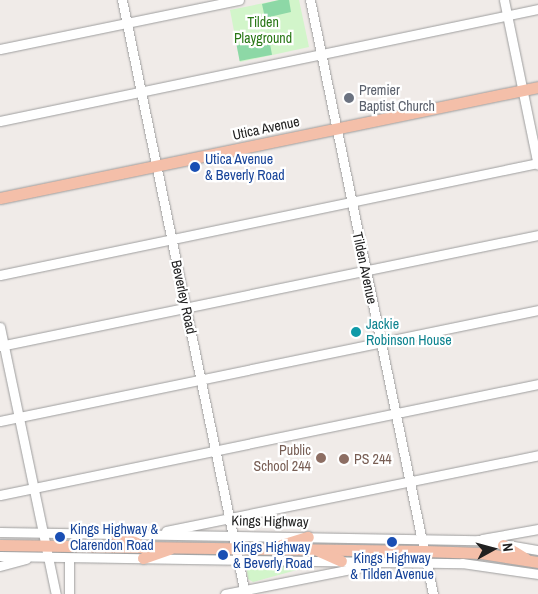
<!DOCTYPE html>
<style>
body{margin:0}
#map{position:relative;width:538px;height:594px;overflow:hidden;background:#f0ebe8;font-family:"Archivo Narrow",sans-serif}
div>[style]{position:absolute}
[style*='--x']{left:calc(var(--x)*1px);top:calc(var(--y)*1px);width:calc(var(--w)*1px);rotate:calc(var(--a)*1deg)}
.park>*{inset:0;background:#d2f5ca}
.pitch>*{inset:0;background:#8dd8a6;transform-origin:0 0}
.roads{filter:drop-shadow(0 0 1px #9e9e9e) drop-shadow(0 0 1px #9e9e9e)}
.minor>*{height:9px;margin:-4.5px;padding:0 4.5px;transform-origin:4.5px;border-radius:4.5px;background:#fff}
.major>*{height:11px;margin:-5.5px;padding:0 5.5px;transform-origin:5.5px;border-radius:5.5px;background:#f4bfa9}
.dots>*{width:14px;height:14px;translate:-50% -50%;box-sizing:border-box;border:2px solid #fff;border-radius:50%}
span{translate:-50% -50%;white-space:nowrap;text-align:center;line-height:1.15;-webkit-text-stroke:4.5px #fff;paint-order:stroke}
.park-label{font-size:14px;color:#297716}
.worship-label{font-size:14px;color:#5b616d}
.left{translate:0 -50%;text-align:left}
.street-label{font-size:14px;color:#212121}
.transit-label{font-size:14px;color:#164399}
.culture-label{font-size:14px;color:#0d838f}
.education-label{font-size:14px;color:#785e54}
.right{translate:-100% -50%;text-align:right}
.north{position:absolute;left:468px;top:524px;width:50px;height:50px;-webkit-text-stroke:4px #fff;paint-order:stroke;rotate:83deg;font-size:14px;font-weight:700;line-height:20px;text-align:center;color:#212121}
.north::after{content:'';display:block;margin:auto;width:18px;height:22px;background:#212121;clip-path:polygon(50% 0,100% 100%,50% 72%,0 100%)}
</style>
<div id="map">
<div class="park">
<i style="clip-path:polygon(279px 0,299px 0,309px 47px,240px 62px,230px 10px)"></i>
<i style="clip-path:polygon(246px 563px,303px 564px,304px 568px,253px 582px,248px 579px)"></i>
</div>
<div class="pitch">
<i style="clip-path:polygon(279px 0,289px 0,291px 12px,265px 18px,262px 4px)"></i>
<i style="left:269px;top:39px;width:16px;height:33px;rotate:79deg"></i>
</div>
<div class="roads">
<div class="minor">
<i style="--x:122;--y:0;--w:607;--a:78.3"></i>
<i style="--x:310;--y:0;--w:607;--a:78.3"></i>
<i style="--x:504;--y:0;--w:168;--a:78.4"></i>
<i style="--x:0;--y:49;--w:244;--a:-11.6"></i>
<i style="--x:0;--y:121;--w:550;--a:-11.76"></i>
<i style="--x:0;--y:275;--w:550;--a:-11.76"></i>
<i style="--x:0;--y:327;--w:273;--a:78.2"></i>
<i style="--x:0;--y:346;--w:549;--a:-11.66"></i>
<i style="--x:0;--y:421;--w:549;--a:-11.66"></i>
<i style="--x:0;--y:495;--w:549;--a:-11.66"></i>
<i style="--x:166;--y:531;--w:380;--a:-11.5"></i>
<i style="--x:0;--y:532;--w:478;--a:1"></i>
<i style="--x:478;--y:540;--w:61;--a:9.5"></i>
<i style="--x:482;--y:539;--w:57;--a:-10.1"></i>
<i style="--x:0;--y:556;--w:462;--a:0.9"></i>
<i style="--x:462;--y:563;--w:77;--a:8.2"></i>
<i style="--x:69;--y:558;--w:36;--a:90"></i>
<i style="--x:0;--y:566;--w:27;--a:-15"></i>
<i style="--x:225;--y:594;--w:150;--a:-11.2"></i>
</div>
<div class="major">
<i style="--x:0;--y:198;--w:549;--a:-11.66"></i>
<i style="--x:116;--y:535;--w:22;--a:21"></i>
<i style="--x:0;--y:545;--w:424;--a:0.8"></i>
<i style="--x:424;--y:551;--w:57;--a:2"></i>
<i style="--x:481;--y:553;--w:58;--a:9"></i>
<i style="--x:281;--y:545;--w:28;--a:-17"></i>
<i style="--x:503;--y:545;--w:26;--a:31"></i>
<i style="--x:319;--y:551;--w:24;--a:24"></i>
<i style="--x:143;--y:558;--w:28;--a:-19"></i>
</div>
</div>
<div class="dots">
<i style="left:349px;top:98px;background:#6b7280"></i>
<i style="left:195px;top:167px;background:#1a4fb4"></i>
<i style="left:356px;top:332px;background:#0f9aa8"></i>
<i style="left:321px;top:458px;background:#8d6e63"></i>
<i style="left:344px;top:459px;background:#8d6e63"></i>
<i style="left:60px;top:537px;background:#1a4fb4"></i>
<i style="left:392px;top:542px;background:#1a4fb4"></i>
<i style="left:223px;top:555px;background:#1a4fb4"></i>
</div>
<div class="park-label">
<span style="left:263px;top:30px">Tilden<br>Playground</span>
</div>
<div class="worship-label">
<span class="left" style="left:359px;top:98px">Premier<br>Baptist Church</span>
</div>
<div class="street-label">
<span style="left:266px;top:128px;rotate:-12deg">Utica Avenue</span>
<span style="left:365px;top:268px;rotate:78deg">Tilden Avenue</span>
<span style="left:184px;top:297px;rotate:78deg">Beverley Road</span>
<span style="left:270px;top:521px;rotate:1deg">Kings Highway</span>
</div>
<div class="transit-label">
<span class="left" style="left:205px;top:167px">Utica Avenue<br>&amp; Beverly Road</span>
<span class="left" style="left:70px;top:537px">Kings Highway &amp;<br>Clarendon Road</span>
<span class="left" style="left:233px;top:555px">Kings Highway<br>&amp; Beverly Road</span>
<span style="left:392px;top:566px">Kings Highway<br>&amp; Tilden Avenue</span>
</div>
<div class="culture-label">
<span class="left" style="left:366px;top:332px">Jackie<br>Robinson House</span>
</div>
<div class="education-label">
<span class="right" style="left:311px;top:458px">Public<br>School 244</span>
<span class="left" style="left:354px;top:459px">PS 244</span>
</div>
<div class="north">N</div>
</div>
